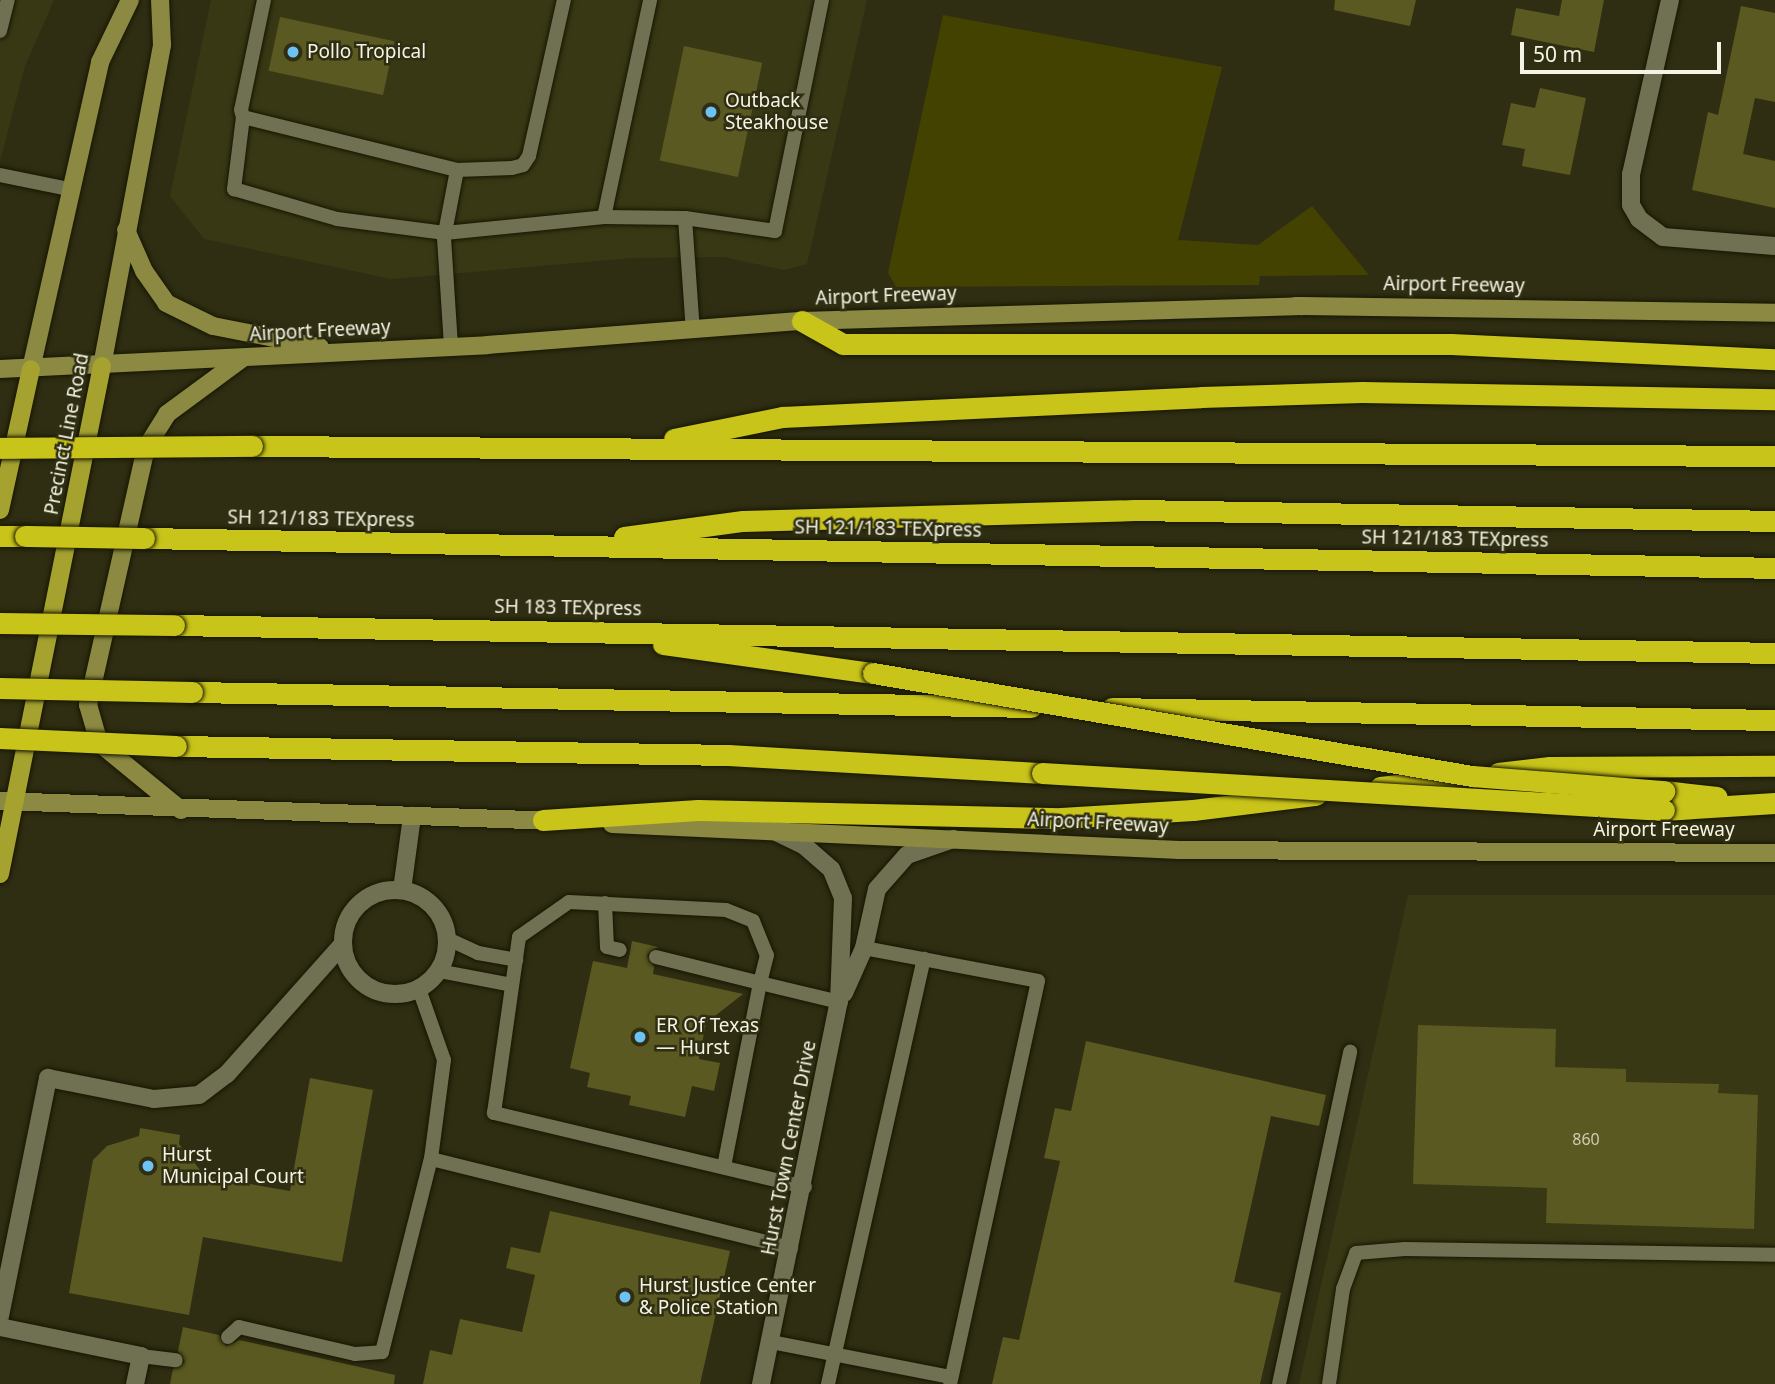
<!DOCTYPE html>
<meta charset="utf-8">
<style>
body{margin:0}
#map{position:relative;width:1775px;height:1384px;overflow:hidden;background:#2f2e13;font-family:"Noto Sans",sans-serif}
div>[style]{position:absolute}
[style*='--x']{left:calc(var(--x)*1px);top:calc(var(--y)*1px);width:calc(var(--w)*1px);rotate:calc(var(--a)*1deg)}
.built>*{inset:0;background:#393815}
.green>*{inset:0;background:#444200}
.building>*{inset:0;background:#5a5921;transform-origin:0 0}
.roads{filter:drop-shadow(0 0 2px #171600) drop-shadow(0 0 2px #171600)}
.lane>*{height:14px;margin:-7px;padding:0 7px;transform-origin:7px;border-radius:7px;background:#707053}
.street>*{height:18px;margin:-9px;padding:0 9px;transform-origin:9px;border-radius:9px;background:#707053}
.street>.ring{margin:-9px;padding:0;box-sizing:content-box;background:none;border:18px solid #707053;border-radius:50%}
.secondary>*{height:18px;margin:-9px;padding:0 9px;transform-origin:9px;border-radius:9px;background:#8b8942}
.primary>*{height:18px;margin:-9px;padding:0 9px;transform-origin:9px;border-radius:9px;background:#a5a230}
.highway>*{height:21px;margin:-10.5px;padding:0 10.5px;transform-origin:10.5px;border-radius:10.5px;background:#c9c419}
.bridges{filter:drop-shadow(0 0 2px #171600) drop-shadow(0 0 2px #171600)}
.highway-bridge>*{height:21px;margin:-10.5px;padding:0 10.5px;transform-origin:10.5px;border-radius:10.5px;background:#c9c419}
.dots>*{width:19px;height:19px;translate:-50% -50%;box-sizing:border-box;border:4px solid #2f2e13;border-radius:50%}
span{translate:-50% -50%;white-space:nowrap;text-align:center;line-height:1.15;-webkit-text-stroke:5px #2f2e13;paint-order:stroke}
.number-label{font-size:16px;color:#cdcdb2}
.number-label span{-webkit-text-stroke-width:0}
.poi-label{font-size:19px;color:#f3f4e3}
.left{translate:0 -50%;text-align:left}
.street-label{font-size:19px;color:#f3f4e3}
.scale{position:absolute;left:1520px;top:42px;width:201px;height:32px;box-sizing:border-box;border:4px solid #f3f4e3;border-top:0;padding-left:9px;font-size:21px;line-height:24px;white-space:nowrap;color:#f3f4e3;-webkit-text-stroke:5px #2f2e13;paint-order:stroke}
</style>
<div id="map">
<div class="built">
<i style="clip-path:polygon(0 0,54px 0,25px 66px,0 161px)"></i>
<i style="clip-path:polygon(211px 0,867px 0,807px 264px,784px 270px,724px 257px,632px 258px,391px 279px,204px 239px,170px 196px)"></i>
<i style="clip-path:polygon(1408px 895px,1775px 895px,1775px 1384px,1299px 1384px)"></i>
</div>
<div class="green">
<i style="clip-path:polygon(943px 15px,1222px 67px,1178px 240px,1258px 245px,1312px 206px,1369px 275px,1260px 276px,1259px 285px,896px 287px,888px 273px)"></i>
</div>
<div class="building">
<i style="clip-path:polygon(1335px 0,1416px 0,1410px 26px,1334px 10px)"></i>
<i style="clip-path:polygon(1562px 0,1604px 0,1594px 52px,1511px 35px,1516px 8px,1559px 16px)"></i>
<i style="clip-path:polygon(1741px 6px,1775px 13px,1775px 102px,1755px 98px,1743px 154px,1775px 161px,1775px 208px,1692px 190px,1708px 112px,1718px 115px)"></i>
<i style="left:280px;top:17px;width:117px;height:55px;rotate:12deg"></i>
<i style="left:684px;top:46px;width:80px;height:117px;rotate:12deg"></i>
<i style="clip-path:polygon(1540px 88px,1586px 98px,1570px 175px,1522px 166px,1525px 149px,1502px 145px,1511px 103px,1535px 108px)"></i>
<i style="clip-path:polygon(632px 941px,658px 947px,647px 955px,654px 967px,653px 974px,743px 994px,706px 1023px,699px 1059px,720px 1063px,714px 1091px,692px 1086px,685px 1117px,629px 1105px,631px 1096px,587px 1087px,590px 1073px,570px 1068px,593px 961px,627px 968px)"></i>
<i style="clip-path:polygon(1418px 1025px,1556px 1029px,1555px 1067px,1626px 1069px,1626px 1082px,1719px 1084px,1718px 1093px,1758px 1095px,1754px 1229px,1546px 1223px,1547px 1188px,1413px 1184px)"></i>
<i style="clip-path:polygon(1086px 1041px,1326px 1095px,1319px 1126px,1271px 1116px,1234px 1282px,1281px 1293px,1260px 1384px,992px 1384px,1003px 1337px,1019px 1340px,1060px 1161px,1044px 1158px,1055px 1108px,1071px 1111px)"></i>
<i style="clip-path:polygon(310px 1078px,373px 1090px,342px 1262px,203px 1237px,189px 1315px,69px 1293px,93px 1160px,107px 1146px,139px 1136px,140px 1128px,180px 1135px,179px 1144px,205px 1176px,290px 1191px)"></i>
<i style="clip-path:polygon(550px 1211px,730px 1251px,700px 1384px,423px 1384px,430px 1350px,452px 1355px,460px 1319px,522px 1332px,535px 1275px,506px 1268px,511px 1247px,540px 1253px)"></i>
<i style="clip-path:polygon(183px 1327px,219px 1335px,226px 1346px,239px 1340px,395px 1375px,394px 1384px,170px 1384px,173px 1369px,185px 1362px,178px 1351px)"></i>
</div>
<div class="roads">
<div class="lane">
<i style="--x:264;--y:0;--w:112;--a:101.8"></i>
<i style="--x:241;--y:110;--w:7;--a:74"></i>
<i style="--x:243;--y:117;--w:220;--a:13.9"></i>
<i style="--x:457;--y:170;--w:69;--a:100.8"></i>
<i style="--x:444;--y:238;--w:109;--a:86.3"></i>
<i style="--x:0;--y:31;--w:32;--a:-76"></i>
<i style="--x:243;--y:117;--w:73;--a:97.1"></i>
<i style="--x:234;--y:189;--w:107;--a:16.2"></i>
<i style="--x:337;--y:219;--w:109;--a:7.4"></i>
<i style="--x:445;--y:233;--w:160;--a:-5.7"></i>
<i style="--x:604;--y:217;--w:81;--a:0.7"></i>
<i style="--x:685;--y:218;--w:113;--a:86"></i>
<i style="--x:457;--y:170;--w:55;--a:-2.1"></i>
<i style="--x:512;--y:168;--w:11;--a:-15"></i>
<i style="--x:523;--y:165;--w:11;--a:-56"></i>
<i style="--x:529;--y:156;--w:160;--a:-77.4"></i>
<i style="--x:0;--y:175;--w:70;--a:11.5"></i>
<i style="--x:604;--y:217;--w:222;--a:-78"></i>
<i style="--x:685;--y:218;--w:91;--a:8.2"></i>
<i style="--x:775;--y:231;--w:236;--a:-78.5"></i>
<i style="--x:605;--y:903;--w:44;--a:87.4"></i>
<i style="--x:607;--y:947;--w:13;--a:13"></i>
<i style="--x:448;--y:939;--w:33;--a:25"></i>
<i style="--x:478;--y:953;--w:39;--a:10"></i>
<i style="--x:864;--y:948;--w:177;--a:10.7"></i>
<i style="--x:1038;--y:981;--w:412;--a:102.3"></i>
<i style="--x:656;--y:957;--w:107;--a:14"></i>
<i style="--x:760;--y:983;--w:187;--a:101.1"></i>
<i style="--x:439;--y:971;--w:74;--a:10.9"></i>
<i style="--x:419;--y:989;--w:75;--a:70.6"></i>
<i style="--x:444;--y:1060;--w:100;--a:97.5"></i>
<i style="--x:805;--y:1187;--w:320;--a:-166.6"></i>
<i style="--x:494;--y:1113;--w:178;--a:-81.9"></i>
<i style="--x:519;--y:937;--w:61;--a:-35"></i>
<i style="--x:569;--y:902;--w:157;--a:2.9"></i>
<i style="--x:726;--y:910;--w:29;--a:22"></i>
<i style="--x:753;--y:921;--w:37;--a:68"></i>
<i style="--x:767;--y:955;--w:29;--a:104"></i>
<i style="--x:760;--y:983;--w:81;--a:13.5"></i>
<i style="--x:228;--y:1337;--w:15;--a:-42"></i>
<i style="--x:239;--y:1327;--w:119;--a:13.1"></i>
<i style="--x:355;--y:1354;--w:27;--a:-4"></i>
<i style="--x:382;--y:1352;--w:199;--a:-75.8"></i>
<i style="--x:431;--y:1159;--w:371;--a:13.9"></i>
<i style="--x:771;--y:1342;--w:183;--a:11"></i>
<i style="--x:141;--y:1356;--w:35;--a:7"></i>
<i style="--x:828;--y:1384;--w:436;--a:-77.3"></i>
<i style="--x:1279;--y:1384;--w:340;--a:-77.9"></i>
<i style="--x:1329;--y:1384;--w:96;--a:-81.6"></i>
<i style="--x:1343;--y:1289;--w:38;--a:-70"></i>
<i style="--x:1356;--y:1253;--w:49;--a:-4.7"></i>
<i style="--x:1405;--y:1249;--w:370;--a:0.9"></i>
</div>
<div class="street">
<i style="--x:1670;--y:0;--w:178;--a:102.6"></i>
<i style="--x:1631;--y:174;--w:31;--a:90"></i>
<i style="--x:1631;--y:205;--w:16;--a:60"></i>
<i style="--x:1639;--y:219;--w:30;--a:37"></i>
<i style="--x:1663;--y:237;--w:112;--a:4.6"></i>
<i class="ring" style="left:343px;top:890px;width:86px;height:86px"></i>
<i style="--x:402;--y:890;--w:75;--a:-82.3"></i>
<i style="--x:844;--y:993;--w:49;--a:-66"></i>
<i style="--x:864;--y:948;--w:60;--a:-77.6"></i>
<i style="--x:877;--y:889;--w:45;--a:-48.6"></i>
<i style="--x:907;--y:855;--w:49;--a:-19.2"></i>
<i style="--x:0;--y:1316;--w:243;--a:-78.6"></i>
<i style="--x:48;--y:1078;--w:108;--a:11.2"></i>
<i style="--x:154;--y:1099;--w:45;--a:-5.1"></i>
<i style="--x:199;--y:1095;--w:35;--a:-37"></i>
<i style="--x:227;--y:1074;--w:174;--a:-48.3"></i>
<i style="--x:0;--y:1327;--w:144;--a:11.6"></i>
<i style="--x:141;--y:1356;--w:29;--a:102"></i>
<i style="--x:761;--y:1384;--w:390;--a:-78.5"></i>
<i style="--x:839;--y:1002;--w:104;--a:-87.8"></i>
<i style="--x:843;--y:898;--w:31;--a:-112"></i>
<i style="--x:831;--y:869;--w:35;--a:-139"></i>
<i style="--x:805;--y:846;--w:34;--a:-154"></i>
</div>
<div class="secondary">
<i style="--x:126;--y:230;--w:45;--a:66.3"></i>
<i style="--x:144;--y:271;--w:39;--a:55"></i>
<i style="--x:166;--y:303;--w:52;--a:26.1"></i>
<i style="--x:213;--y:326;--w:109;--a:11.1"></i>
<i style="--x:102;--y:366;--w:327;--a:-79.4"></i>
<i style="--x:162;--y:45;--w:45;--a:-92.5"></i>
<i style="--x:0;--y:369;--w:488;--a:-2.8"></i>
<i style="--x:487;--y:345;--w:316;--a:-4.4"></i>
<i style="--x:802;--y:321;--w:493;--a:-1.7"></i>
<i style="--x:1295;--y:306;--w:480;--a:0.8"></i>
<i style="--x:31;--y:369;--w:315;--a:-77.3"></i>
<i style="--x:100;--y:62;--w:69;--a:-64.2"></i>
<i style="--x:0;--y:801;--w:556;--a:2.06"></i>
<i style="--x:181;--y:810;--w:106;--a:-140.7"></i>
<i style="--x:99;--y:743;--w:40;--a:-106"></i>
<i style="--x:88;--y:705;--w:263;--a:-77.3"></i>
<i style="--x:146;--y:448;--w:40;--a:-58"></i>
<i style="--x:167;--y:414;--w:94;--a:-36.4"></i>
<i style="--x:612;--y:824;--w:568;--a:2.63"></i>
<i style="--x:1179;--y:850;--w:596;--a:0.29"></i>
</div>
<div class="primary">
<i style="--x:0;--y:510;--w:144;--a:-77.6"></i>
<i style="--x:0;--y:874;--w:518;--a:-78.65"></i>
</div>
<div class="highway">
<i style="--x:802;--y:321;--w:47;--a:29.3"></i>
<i style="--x:843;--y:344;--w:608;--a:0"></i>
<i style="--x:1451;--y:344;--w:324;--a:2.7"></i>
<i style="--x:674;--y:439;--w:110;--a:-11.5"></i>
<i style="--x:782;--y:417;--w:419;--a:-2.7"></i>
<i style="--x:1201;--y:397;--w:161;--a:-1.8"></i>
<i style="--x:1362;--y:392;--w:413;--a:1"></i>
<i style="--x:252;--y:446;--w:1523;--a:0.38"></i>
<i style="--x:0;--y:536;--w:25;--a:0"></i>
<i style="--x:624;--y:537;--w:120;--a:-7.7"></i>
<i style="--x:743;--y:521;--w:392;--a:-1.6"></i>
<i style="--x:1135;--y:510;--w:640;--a:0.98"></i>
<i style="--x:144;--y:538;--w:1631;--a:1.05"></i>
<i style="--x:174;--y:625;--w:1601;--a:1"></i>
<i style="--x:663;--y:644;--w:212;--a:7.9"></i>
<i style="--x:192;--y:692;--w:839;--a:1.02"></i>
<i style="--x:1112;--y:708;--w:663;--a:1.04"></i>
<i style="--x:176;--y:746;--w:552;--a:0.93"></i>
<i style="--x:728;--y:755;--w:315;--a:3.3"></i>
<i style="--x:1498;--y:773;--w:52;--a:-6.6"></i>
<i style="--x:1550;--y:767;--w:225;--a:-0.3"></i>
<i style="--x:1380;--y:787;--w:87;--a:-6.6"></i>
<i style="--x:1664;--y:791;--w:53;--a:6.5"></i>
<i style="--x:1664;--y:810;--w:111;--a:-3.6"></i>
<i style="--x:543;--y:820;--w:155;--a:-3.7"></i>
<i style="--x:698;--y:810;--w:363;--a:1.3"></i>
<i style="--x:1061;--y:818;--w:132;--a:-3.5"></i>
<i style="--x:1193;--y:810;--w:124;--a:-7"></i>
</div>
</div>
<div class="bridges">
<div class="highway-bridge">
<i style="--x:0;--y:448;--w:252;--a:-0.5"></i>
<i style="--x:25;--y:536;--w:119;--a:1"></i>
<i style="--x:0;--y:623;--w:174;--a:0.7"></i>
<i style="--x:873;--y:673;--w:608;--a:9.76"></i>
<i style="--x:1472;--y:776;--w:193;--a:4.5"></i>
<i style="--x:0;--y:688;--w:192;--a:1.2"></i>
<i style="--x:0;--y:738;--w:176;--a:2.6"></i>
<i style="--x:1042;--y:773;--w:623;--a:3.4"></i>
</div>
</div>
<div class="dots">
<i style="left:293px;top:52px;background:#6dc2f3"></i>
<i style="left:711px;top:112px;background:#6dc2f3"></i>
<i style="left:640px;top:1037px;background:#6dc2f3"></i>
<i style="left:148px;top:1166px;background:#6dc2f3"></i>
<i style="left:625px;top:1297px;background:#6dc2f3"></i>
</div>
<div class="number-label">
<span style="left:1586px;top:1139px">860</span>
</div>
<div class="poi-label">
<span class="left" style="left:307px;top:52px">Pollo Tropical</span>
<span class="left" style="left:725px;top:112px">Outback<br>Steakhouse</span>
<span class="left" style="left:656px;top:1037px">ER Of Texas<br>— Hurst</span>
<span class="left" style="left:162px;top:1166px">Hurst<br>Municipal Court</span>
<span class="left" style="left:639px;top:1297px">Hurst Justice Center<br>&amp; Police Station</span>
</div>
<div class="street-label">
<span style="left:1454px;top:285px;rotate:1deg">Airport Freeway</span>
<span style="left:886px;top:296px;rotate:-2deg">Airport Freeway</span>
<span style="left:320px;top:331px;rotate:-3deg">Airport Freeway</span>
<span style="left:67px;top:434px;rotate:-79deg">Precinct Line Road</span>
<span style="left:321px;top:519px;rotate:1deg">SH 121/183 TEXpress</span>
<span style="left:888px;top:529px;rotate:1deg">SH 121/183 TEXpress</span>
<span style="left:1455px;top:539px;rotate:1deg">SH 121/183 TEXpress</span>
<span style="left:568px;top:608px;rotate:1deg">SH 183 TEXpress</span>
<span style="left:1098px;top:823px;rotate:3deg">Airport Freeway</span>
<span style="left:1664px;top:830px">Airport Freeway</span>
<span style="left:789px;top:1148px;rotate:-79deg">Hurst Town Center Drive</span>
</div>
<div class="scale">50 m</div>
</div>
